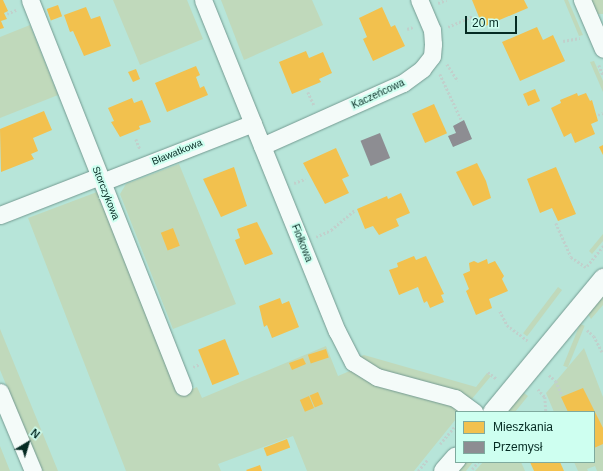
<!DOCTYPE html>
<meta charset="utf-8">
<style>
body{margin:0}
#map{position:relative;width:603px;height:471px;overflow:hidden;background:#b7e5d9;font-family:Helvetica,sans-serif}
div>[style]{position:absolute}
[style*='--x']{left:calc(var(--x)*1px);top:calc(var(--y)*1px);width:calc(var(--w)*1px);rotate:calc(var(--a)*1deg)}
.green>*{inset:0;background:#c0d9bb;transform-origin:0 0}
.homes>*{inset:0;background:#f2c14e;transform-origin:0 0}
.industry>*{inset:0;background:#8d8d92;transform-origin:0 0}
.path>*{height:2.5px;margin-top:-1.25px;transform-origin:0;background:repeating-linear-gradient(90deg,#c1d0cc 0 2px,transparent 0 4px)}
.roads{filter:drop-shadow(0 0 1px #739a91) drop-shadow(0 0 1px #739a91)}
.minor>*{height:17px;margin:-8.5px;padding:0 8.5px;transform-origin:8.5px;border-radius:8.5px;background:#f4fbf9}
.tertiary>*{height:21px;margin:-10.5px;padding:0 10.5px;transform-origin:10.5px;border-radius:10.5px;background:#f4fbf9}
span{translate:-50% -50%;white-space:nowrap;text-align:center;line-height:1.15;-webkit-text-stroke:4px #cefff0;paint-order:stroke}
.street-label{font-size:10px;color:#052b23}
.legend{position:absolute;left:455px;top:411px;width:140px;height:52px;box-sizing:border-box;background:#cefff0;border:1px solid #7eaa9e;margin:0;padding:5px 7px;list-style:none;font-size:12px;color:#052b23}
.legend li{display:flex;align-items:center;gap:8px;height:20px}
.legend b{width:20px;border:1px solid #7eaa9e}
.north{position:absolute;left:8px;top:423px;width:40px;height:40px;-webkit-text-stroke:3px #cefff0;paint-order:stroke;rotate:38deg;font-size:11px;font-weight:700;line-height:16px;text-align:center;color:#052b23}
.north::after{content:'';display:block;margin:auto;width:14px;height:18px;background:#052b23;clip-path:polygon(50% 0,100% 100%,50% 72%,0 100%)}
.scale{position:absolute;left:465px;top:16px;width:52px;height:18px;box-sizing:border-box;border:2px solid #052b23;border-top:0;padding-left:5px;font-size:12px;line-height:14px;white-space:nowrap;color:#052b23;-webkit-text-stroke:3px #cefff0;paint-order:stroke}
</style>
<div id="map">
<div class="green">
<i style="clip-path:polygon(113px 0,187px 0,203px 39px,140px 65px)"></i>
<i style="clip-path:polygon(221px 0,312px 0,323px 25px,244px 60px)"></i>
<i style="clip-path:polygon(564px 0,568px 0,583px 35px,579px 36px)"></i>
<i style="clip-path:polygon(591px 0,603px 0,603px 14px,597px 14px)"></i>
<i style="clip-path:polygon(30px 25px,58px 95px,0 118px,0 37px)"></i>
<i style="clip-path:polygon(594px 61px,603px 81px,603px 92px,590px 62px)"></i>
<i style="clip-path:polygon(179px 164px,236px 304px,173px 329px,120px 194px,126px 184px)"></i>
<i style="clip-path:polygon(97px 192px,178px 395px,197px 387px,202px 398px,326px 346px,338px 376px,352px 370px,364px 379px,452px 404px,462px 412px,456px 412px,456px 419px,414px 471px,307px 471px,293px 436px,218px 464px,221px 471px,126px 471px,28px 218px)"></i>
<i style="clip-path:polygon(603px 234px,603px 241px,592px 254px,589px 251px)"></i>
<i style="left:558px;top:287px;width:5px;height:58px;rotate:37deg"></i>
<i style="clip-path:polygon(603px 296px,603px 305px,591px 319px,588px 314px)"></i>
<i style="left:580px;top:324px;width:5px;height:45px;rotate:22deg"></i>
<i style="clip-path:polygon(0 329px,58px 471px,42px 471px,0 370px)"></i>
<i style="clip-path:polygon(584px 348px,603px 397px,603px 471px,597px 471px,595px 466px,587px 469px,588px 471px,578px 471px,574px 462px,594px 462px,594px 412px,554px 412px,546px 393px)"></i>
<i style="clip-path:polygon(364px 355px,476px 387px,487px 373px,491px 376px,471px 400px,384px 372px,357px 358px)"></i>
<i style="clip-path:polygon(524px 393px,528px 396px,515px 412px,506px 412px)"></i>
<i style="clip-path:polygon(0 446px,10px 471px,0 471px)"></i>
<i style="clip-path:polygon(465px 462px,473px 462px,466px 471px,458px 471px)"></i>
<i style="clip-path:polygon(483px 462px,521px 462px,525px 471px,475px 471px)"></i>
</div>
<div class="homes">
<i style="clip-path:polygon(0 0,3px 0,8px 11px,4px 13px,7px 19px,1px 21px,4px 28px,0 29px)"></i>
<i style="clip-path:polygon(472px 0,524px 0,528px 8px,483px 27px)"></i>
<i style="left:58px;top:5px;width:12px;height:12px;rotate:70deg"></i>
<i style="clip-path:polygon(86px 7px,91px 19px,100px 16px,111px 46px,84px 56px,73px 31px,70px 32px,64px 15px)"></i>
<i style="clip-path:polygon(382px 7px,391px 27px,395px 25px,405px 46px,373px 61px,363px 39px,367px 37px,359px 18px)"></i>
<i style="clip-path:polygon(537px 27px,543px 40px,553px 35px,565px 61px,520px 81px,502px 42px)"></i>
<i style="clip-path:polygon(306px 51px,309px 58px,323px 52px,332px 73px,319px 79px,321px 82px,292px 94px,279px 62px)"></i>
<i style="clip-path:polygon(196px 66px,200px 75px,196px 77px,200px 88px,204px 86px,208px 95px,167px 112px,155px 83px)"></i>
<i style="clip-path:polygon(136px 69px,140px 79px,133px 82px,128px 72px)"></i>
<i style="left:535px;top:89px;width:13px;height:13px;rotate:67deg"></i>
<i style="clip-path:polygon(577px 93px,578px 96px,586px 93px,590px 101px,592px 100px,598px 121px,591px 124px,595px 134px,575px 143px,571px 133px,564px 137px,551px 108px,561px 103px,560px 100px)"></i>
<i style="clip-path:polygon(132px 98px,134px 103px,142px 100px,151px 122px,139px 126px,140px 129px,120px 137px,111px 122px,114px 121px,108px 108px)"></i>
<i style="left:434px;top:104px;width:32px;height:24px;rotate:66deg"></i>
<i style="clip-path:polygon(44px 111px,52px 130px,33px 138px,38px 151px,31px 154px,34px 159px,1px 172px,0 129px)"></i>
<i style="clip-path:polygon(603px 145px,603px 155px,599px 147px)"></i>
<i style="clip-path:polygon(336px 148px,349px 176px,342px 179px,349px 193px,325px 204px,303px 163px)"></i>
<i style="clip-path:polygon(477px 163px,486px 181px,491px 198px,473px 206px,456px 172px)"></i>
<i style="clip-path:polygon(234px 167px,247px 206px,221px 217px,203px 179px)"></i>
<i style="clip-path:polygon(556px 167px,576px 214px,558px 221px,552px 208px,540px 213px,527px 179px)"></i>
<i style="clip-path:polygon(401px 193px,410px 213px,396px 219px,399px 226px,379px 235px,373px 226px,365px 229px,357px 209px,387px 196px,388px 199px)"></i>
<i style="clip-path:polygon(257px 222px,273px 254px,245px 265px,235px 240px,240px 238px,237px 229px)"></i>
<i style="left:173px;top:228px;width:19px;height:13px;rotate:69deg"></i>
<i style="clip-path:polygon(414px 256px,416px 260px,426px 256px,444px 294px,441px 295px,444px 302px,430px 308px,427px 301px,424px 303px,418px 287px,399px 295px,389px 270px,398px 267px,397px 263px)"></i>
<i style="clip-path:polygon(487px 259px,488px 264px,495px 261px,504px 276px,502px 279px,508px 291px,489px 299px,492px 308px,476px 315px,466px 291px,469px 289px,463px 274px,470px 271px,469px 263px,474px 261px,478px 263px)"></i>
<i style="clip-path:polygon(280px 298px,282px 304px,289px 301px,299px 327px,272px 338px,267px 325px,264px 327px,259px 306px)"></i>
<i style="left:225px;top:339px;width:38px;height:29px;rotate:68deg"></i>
<i style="left:326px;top:349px;width:9px;height:19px;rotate:72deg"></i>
<i style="clip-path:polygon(303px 358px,306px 364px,292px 370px,289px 363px)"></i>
<i style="clip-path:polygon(583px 388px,603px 428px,603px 444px,594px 448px,594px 412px,568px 412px,561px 397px)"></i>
<i style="left:318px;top:392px;width:13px;height:9px;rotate:67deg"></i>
<i style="left:309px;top:396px;width:13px;height:10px;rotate:67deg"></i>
<i style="left:287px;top:439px;width:9px;height:25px;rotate:69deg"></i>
<i style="clip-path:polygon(530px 462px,560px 462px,564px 471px,534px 471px)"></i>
<i style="clip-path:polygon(260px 465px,262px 471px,247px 471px,246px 470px)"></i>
</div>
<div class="industry">
<i style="clip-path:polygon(464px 120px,472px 139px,453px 147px,448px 136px,456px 133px,453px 126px)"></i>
<i style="left:380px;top:133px;width:27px;height:21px;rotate:68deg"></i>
</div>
<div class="path">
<i style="--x:438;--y:3;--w:9;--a:-21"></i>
<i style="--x:7;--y:14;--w:10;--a:-24"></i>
<i style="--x:448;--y:27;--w:27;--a:-24"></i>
<i style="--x:407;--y:29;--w:6;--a:-18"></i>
<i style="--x:563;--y:41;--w:17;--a:-10"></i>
<i style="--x:447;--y:64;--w:20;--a:57"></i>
<i style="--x:599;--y:65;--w:11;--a:68"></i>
<i style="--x:440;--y:74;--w:50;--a:65"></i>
<i style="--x:308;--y:92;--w:14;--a:65"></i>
<i style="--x:598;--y:115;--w:5;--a:-22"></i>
<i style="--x:136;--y:139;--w:11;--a:68"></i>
<i style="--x:294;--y:183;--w:12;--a:-20"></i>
<i style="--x:556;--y:223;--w:37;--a:66"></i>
<i style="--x:571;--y:257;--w:18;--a:34"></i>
<i style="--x:316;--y:237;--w:17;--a:-25"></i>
<i style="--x:331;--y:230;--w:31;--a:-40"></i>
<i style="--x:587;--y:266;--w:26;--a:-51"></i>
<i style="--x:500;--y:311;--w:16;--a:63"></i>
<i style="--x:507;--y:325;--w:26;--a:37"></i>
<i style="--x:587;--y:330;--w:9;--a:41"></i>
<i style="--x:594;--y:336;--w:18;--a:63"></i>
<i style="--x:193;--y:367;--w:8;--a:-23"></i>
<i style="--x:488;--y:372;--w:11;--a:38"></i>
<i style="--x:549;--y:375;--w:9;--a:41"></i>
<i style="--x:556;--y:381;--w:15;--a:67"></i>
<i style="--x:538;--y:389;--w:11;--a:49"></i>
<i style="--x:545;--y:397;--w:15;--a:86"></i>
<i style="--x:440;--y:444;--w:25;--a:-50"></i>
<i style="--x:472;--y:469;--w:9;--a:-49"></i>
<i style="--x:418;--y:471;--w:16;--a:-50"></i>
</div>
<div class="roads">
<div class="minor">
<i style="--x:30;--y:0;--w:416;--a:68.4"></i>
<i style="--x:203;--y:0;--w:357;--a:68"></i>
<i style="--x:337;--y:331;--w:35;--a:63"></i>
<i style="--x:353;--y:362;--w:28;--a:32"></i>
<i style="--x:377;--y:377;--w:81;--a:15.1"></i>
<i style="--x:455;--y:398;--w:24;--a:36"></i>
<i style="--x:582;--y:0;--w:53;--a:66.8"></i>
<i style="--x:262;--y:146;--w:154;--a:-24.1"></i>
<i style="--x:403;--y:83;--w:24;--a:-36"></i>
<i style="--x:422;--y:69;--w:16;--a:-52"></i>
<i style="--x:432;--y:56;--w:12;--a:-85"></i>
<i style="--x:433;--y:44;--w:14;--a:-94"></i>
<i style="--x:432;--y:30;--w:33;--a:-113"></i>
<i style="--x:102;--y:182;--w:162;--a:-21.3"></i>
<i style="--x:0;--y:215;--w:107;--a:-21.3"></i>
<i style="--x:0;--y:392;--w:86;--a:67.3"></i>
</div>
<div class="tertiary">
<i style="--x:493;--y:412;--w:173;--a:-50.4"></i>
<i style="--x:444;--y:471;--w:18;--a:-49"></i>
</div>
</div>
<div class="street-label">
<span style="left:378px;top:94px;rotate:-25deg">Kaczeńcowa</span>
<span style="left:177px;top:152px;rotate:-22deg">Bławatkowa</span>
<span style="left:106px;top:193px;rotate:68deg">Storczykowa</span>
<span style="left:302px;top:243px;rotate:68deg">Fiołkowa</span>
</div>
<ul class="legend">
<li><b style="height:11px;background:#f2c14e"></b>Mieszkania</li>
<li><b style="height:11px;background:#8d8d92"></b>Przemysł</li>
</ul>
<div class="north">N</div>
<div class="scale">20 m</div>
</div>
